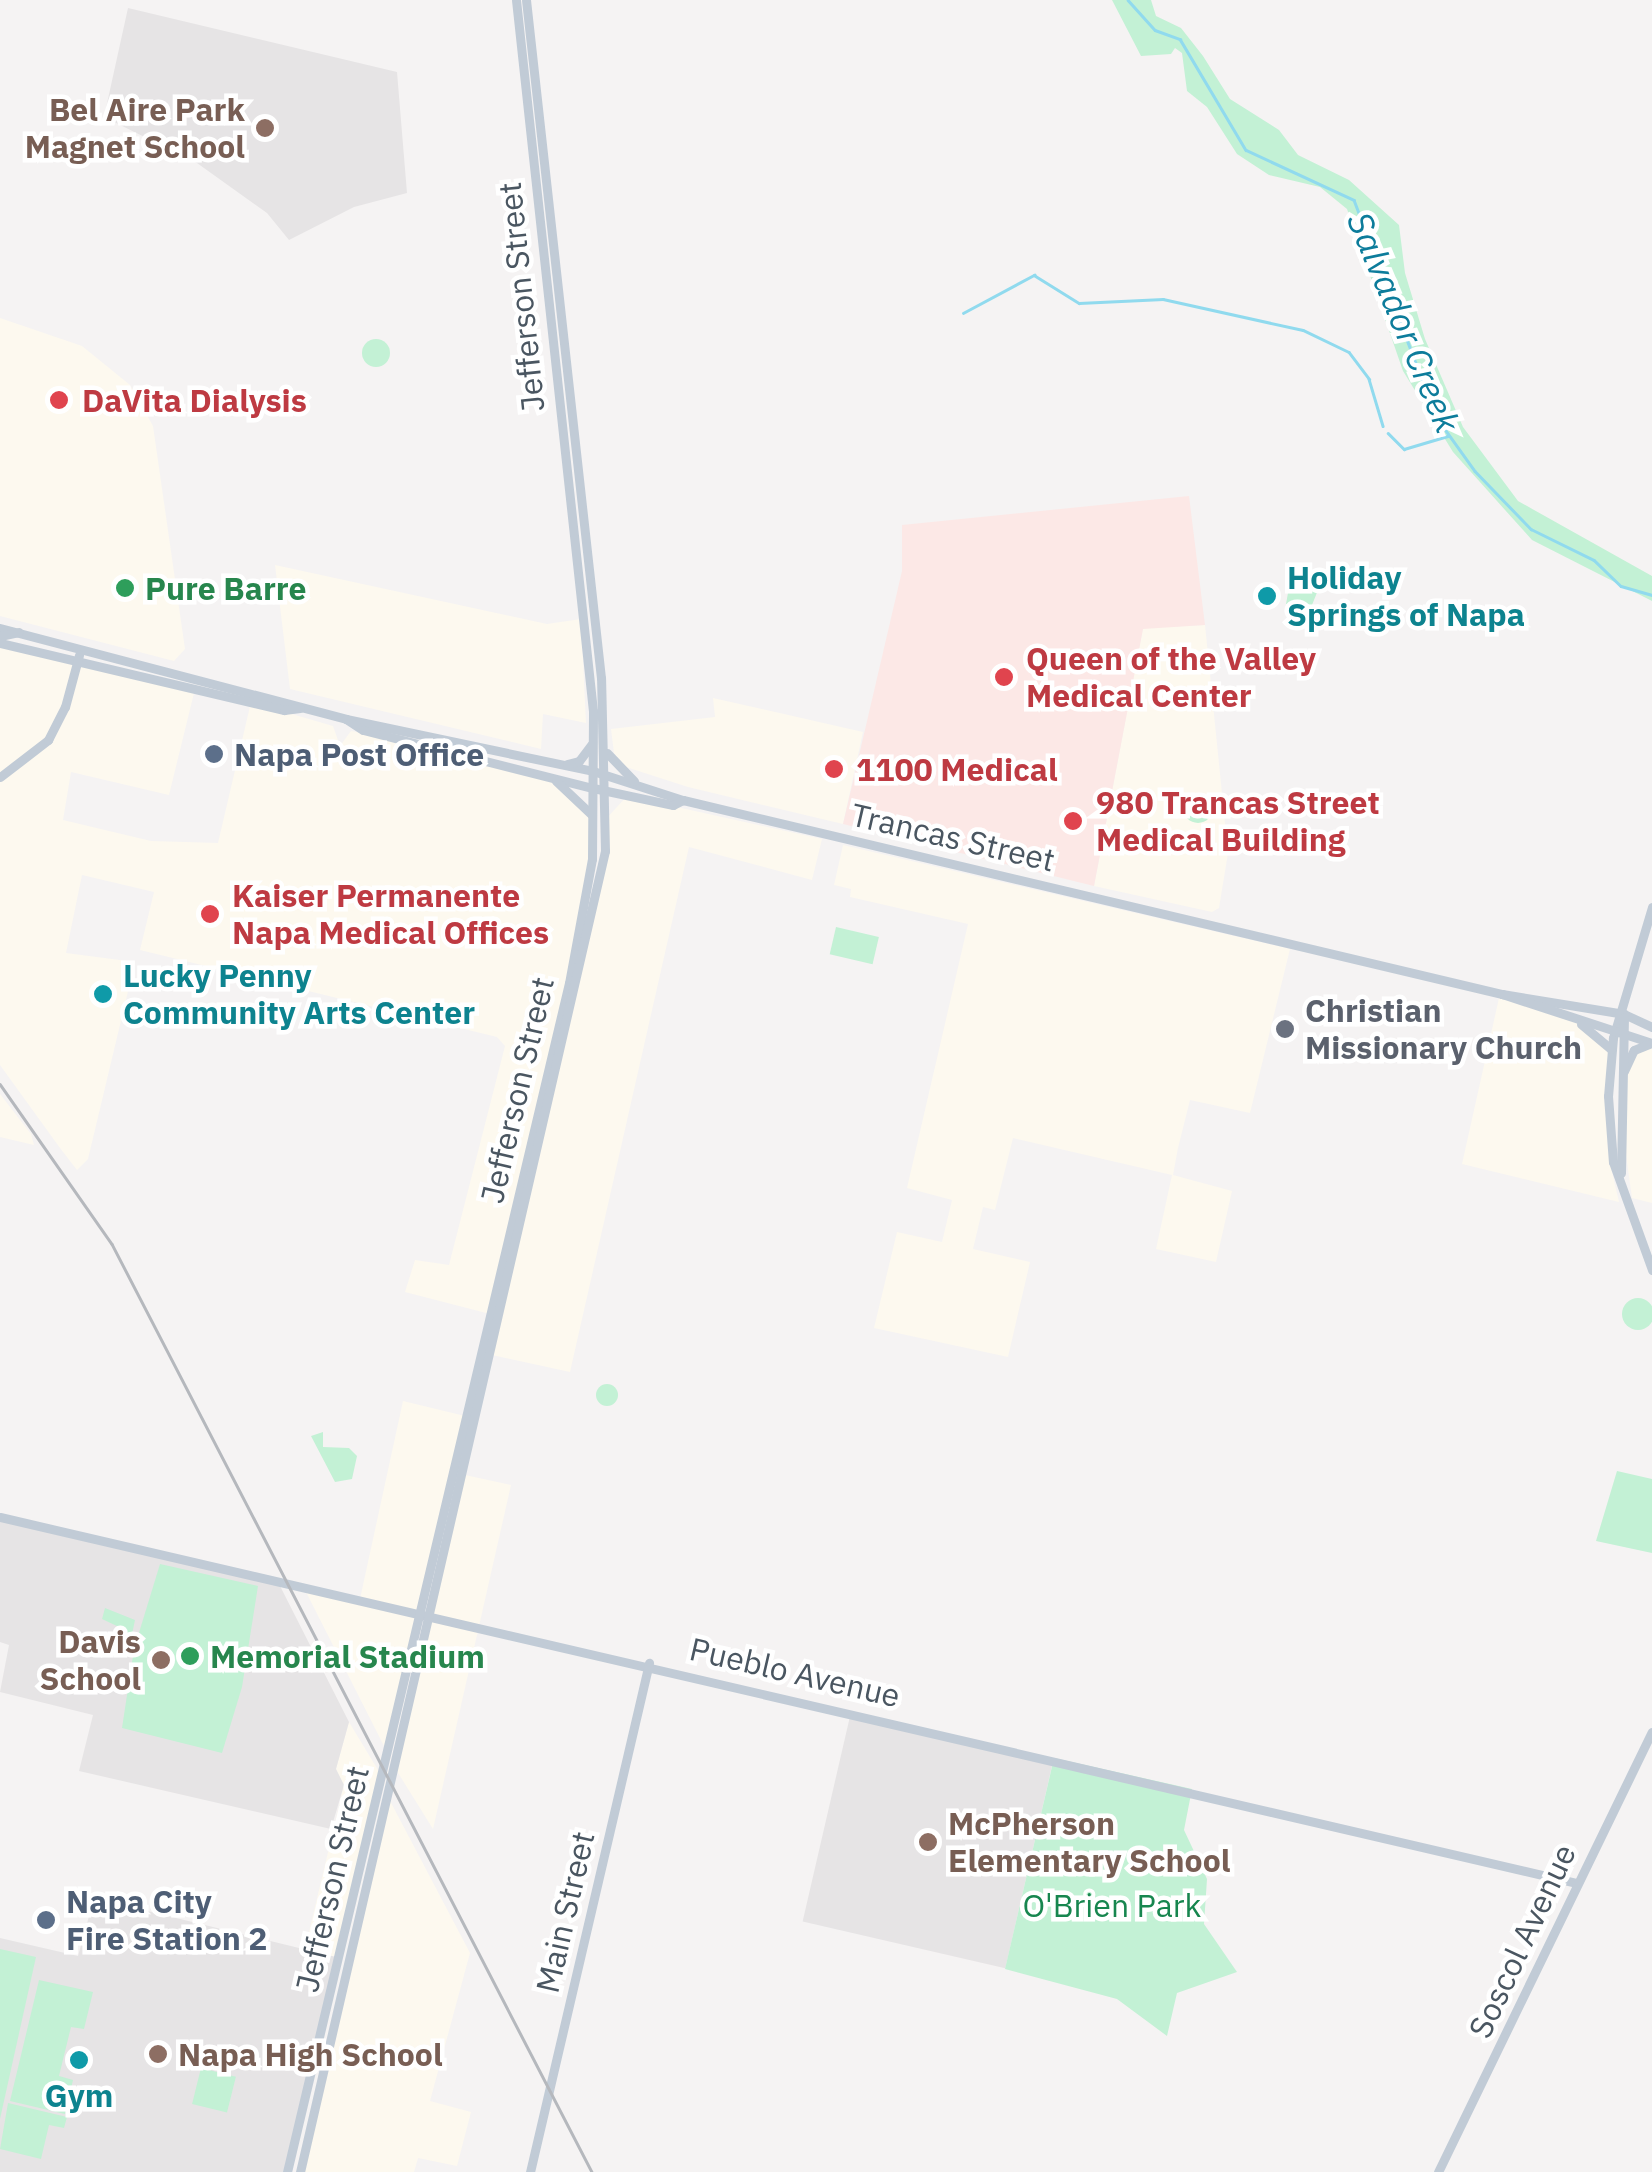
<!DOCTYPE html>
<style>
body{margin:0}
#map{position:relative;width:1652px;height:2172px;overflow:hidden;background:#f5f3f3;font-family:"IBM Plex Sans",sans-serif}
div>[style]{position:absolute}
[style*='--x']{left:calc(var(--x)*1px);top:calc(var(--y)*1px);width:calc(var(--w)*1px);rotate:calc(var(--a)*1deg)}
.commercial>*{inset:0;background:#fdf9ef}
.education>*{inset:0;background:#e6e4e5;transform-origin:0 0}
.medical>*{inset:0;background:#fce8e6}
.green>*{inset:0;background:#c3f1d5;transform-origin:0 0}
.round{border-radius:50%}
.stream>*{height:2.5px;margin:-1.25px;padding:0 1.25px;transform-origin:1.25px;border-radius:1.25px;background:#90daee}
.secondary>*{height:9px;margin:-4.5px;padding:0 4.5px;transform-origin:4.5px;border-radius:4.5px;background:#c1cbd6}
.rail>*{height:2.5px;margin:-1.25px;padding:0 1.25px;transform-origin:1.25px;border-radius:1.25px;background:#b5b8bd}
.dots>*{width:28px;height:28px;translate:-50% -50%;box-sizing:border-box;border:5px solid #fff;border-radius:50%}
span{translate:-50% -50%;white-space:nowrap;text-align:center;line-height:1.15;-webkit-text-stroke:9px #fff;paint-order:stroke}
.education-label{font-size:32px;color:#785e54;font-weight:700}
.right{translate:-100% -50%;text-align:right}
.left{translate:0 -50%;text-align:left}
.street-label{font-size:32px;color:#4a5661}
.health-label{font-size:32px;color:#be3a42;font-weight:700}
.culture-label{font-size:32px;color:#0d838f;font-weight:700}
.leisure-label{font-size:32px;color:#27864d;font-weight:700}
.service-label{font-size:32px;color:#4e5e75;font-weight:700}
.worship-label{font-size:32px;color:#5b616d;font-weight:700}
.park-label{font-size:32px;color:#17864f}
.water-label{font-size:35px;color:#0c7c9b;font-style:italic}
</style>
<div id="map">
<div class="commercial">
<i style="clip-path:polygon(0 318px,82px 346px,130px 385px,153px 426px,185px 649px,174px 661px,0 616px)"></i>
<i style="clip-path:polygon(275px 565px,547px 624px,581px 619px,586px 723px,543px 714px,541px 749px,290px 689px)"></i>
<i style="clip-path:polygon(1205px 625px,1228px 853px,1219px 908px,1212px 912px,1094px 886px,1143px 628px)"></i>
<i style="clip-path:polygon(0 643px,195px 689px,169px 795px,71px 772px,63px 820px,151px 841px,218px 843px,251px 702px,333px 726px,340px 746px,351px 731px,392px 739px,544px 778px,584px 801px,592px 816px,585px 908px,490px 1314px,405px 1292px,415px 1260px,449px 1265px,505px 1046px,497px 1037px,140px 950px,154px 892px,82px 875px,66px 953px,135px 962px,88px 1159px,77px 1170px,60px 1148px,0 1065px)"></i>
<i style="clip-path:polygon(713px 698px,863px 732px,843px 824px,688px 787px,626px 767px,614px 753px,611px 729px,715px 717px)"></i>
<i style="clip-path:polygon(627px 796px,822px 839px,812px 880px,689px 847px,570px 1372px,492px 1355px,598px 896px,606px 819px)"></i>
<i style="clip-path:polygon(843px 845px,1290px 949px,1250px 1113px,1190px 1100px,1178px 1148px,1173px 1175px,1232px 1191px,1216px 1262px,1156px 1249px,1172px 1175px,1013px 1138px,995px 1210px,983px 1207px,973px 1249px,1030px 1262px,1008px 1357px,874px 1328px,897px 1232px,942px 1242px,952px 1200px,907px 1188px,968px 924px,850px 897px,851px 889px,834px 885px)"></i>
<i style="clip-path:polygon(1499px 998px,1572px 1019px,1610px 1047px,1611px 1168px,1619px 1202px,1462px 1164px)"></i>
<i style="clip-path:polygon(1652px 1044px,1652px 1203px,1632px 1198px,1620px 1112px,1630px 1057px)"></i>
<i style="clip-path:polygon(0 1094px,31px 1134px,34px 1145px,0 1137px)"></i>
<i style="clip-path:polygon(403px 1401px,465px 1416px,387px 1752px,303px 1586px,360px 1599px)"></i>
<i style="clip-path:polygon(465px 1475px,511px 1485px,433px 1829px,395px 1768px)"></i>
<i style="clip-path:polygon(349px 1722px,381px 1775px,340px 1958px,305px 1949px,344px 1785px,336px 1769px)"></i>
<i style="clip-path:polygon(388px 1797px,470px 1953px,430px 2101px,471px 2112px,457px 2166px,418px 2158px,414px 2172px,300px 2172px)"></i>
</div>
<div class="education">
<i style="clip-path:polygon(128px 8px,397px 72px,407px 193px,354px 207px,289px 240px,267px 213px,197px 163px,104px 117px)"></i>
<i style="clip-path:polygon(0 1517px,277px 1580px,349px 1722px,336px 1769px,344px 1785px,331px 1829px,79px 1771px,93px 1715px,0 1692px,9px 1645px,0 1642px)"></i>
<i style="left:851px;top:1712px;width:208px;height:215px;rotate:13deg"></i>
<i style="clip-path:polygon(94px 1898px,340px 1958px,287px 2172px,0 2172px,0 1938px,78px 1956px)"></i>
</div>
<div class="medical">
<i style="clip-path:polygon(1189px 496px,1205px 625px,1143px 629px,1094px 886px,843px 824px,902px 571px,902px 525px)"></i>
</div>
<div class="green">
<i style="clip-path:polygon(1112px 0,1151px 0,1156px 16px,1181px 28px,1203px 56px,1230px 99px,1279px 130px,1298px 155px,1349px 180px,1399px 225px,1405px 273px,1425px 339px,1463px 427px,1518px 501px,1652px 576px,1652px 601px,1532px 540px,1453px 452px,1403px 371px,1347px 209px,1320px 187px,1269px 175px,1237px 154px,1207px 107px,1187px 91px,1182px 53px,1175px 48px,1171px 54px,1141px 56px)"></i>
<i class="round" style="left:362px;top:339px;width:28px;height:28px"></i>
<i style="clip-path:polygon(1290px 582px,1318px 590px,1310px 610px,1286px 604px)"></i>
<i class="round" style="left:1183px;top:793px;width:30px;height:30px"></i>
<i style="left:836px;top:927px;width:44px;height:28px;rotate:13deg"></i>
<i class="round" style="left:1622px;top:1298px;width:32px;height:32px"></i>
<i class="round" style="left:596px;top:1384px;width:22px;height:22px"></i>
<i style="clip-path:polygon(323px 1432px,323px 1447px,349px 1448px,357px 1456px,352px 1479px,335px 1482px,311px 1436px)"></i>
<i style="clip-path:polygon(1617px 1471px,1652px 1479px,1652px 1553px,1596px 1541px)"></i>
<i style="clip-path:polygon(160px 1564px,258px 1586px,242px 1687px,222px 1753px,122px 1728px,134px 1649px)"></i>
<i style="clip-path:polygon(105px 1608px,135px 1620px,129px 1649px,114px 1646px,119px 1627px,102px 1619px)"></i>
<i style="clip-path:polygon(1054px 1758px,1192px 1789px,1184px 1830px,1207px 1879px,1204px 1924px,1237px 1972px,1177px 1993px,1167px 2036px,1117px 1999px,1005px 1969px)"></i>
<i style="clip-path:polygon(0 1949px,36px 1957px,0 2119px)"></i>
<i style="clip-path:polygon(39px 1980px,93px 1992px,84px 2029px,71px 2027px,59px 2076px,73px 2080px,65px 2114px,10px 2101px)"></i>
<i style="left:201px;top:2068px;width:36px;height:37px;rotate:14deg"></i>
<i style="clip-path:polygon(8px 2103px,67px 2117px,64px 2128px,49px 2125px,41px 2159px,0 2149px)"></i>
</div>
<div class="stream">
<i style="--x:1128;--y:0;--w:40;--a:48"></i>
<i style="--x:1155;--y:30;--w:27;--a:20"></i>
<i style="--x:1180;--y:39;--w:129;--a:59.3"></i>
<i style="--x:1246;--y:150;--w:119;--a:24.8"></i>
<i style="--x:1354;--y:200;--w:233;--a:69.2"></i>
<i style="--x:1437;--y:418;--w:65;--a:54.4"></i>
<i style="--x:1475;--y:471;--w:81;--a:46"></i>
<i style="--x:1531;--y:529;--w:70;--a:26.2"></i>
<i style="--x:1594;--y:560;--w:37;--a:44"></i>
<i style="--x:1621;--y:586;--w:32;--a:16"></i>
<i style="--x:963;--y:313;--w:81;--a:-28.2"></i>
<i style="--x:1034;--y:275;--w:53;--a:31.9"></i>
<i style="--x:1079;--y:303;--w:84;--a:-2.7"></i>
<i style="--x:1163;--y:299;--w:143;--a:12.5"></i>
<i style="--x:1303;--y:330;--w:51;--a:25.6"></i>
<i style="--x:1349;--y:352;--w:34;--a:53"></i>
<i style="--x:1369;--y:379;--w:49;--a:73.4"></i>
<i style="--x:1388;--y:433;--w:23;--a:45"></i>
<i style="--x:1404;--y:449;--w:46;--a:-16.5"></i>
</div>
<div class="secondary">
<i style="--x:0;--y:628;--w:358;--a:14.7"></i>
<i style="--x:346;--y:719;--w:252;--a:11.9"></i>
<i style="--x:593;--y:771;--w:95;--a:17.9"></i>
<i style="--x:683;--y:800;--w:842;--a:13.33"></i>
<i style="--x:1502;--y:994;--w:124;--a:9.3"></i>
<i style="--x:1624;--y:1014;--w:31;--a:25"></i>
<i style="--x:0;--y:636;--w:19;--a:-12"></i>
<i style="--x:0;--y:643;--w:292;--a:13.3"></i>
<i style="--x:284;--y:710;--w:16;--a:-7"></i>
<i style="--x:346;--y:719;--w:20;--a:33"></i>
<i style="--x:363;--y:730;--w:237;--a:14.2"></i>
<i style="--x:593;--y:788;--w:82;--a:12"></i>
<i style="--x:673;--y:805;--w:11;--a:-27"></i>
<i style="--x:607;--y:753;--w:39;--a:46"></i>
<i style="--x:567;--y:764;--w:12;--a:-14"></i>
<i style="--x:579;--y:761;--w:21;--a:-53"></i>
<i style="--x:0;--y:777;--w:61;--a:-37.6"></i>
<i style="--x:48;--y:740;--w:37;--a:-63"></i>
<i style="--x:65;--y:707;--w:54;--a:-74.9"></i>
<i style="--x:556;--y:781;--w:48;--a:43.3"></i>
<i style="--x:1652;--y:907;--w:137;--a:106.6"></i>
<i style="--x:1613;--y:1038;--w:58;--a:94.9"></i>
<i style="--x:1608;--y:1096;--w:66;--a:85.7"></i>
<i style="--x:1613;--y:1162;--w:115;--a:70.1"></i>
<i style="--x:1502;--y:994;--w:158;--a:18.1"></i>
<i style="--x:1581;--y:1024;--w:39;--a:40"></i>
<i style="--x:1624;--y:1071;--w:23;--a:-65"></i>
<i style="--x:1634;--y:1050;--w:16;--a:-22"></i>
<i style="--x:1621;--y:1173;--w:156;--a:-88.9"></i>
<i style="--x:0;--y:1517;--w:1619;--a:13.07"></i>
<i style="--x:287;--y:2172;--w:1222;--a:-76.66"></i>
<i style="--x:569;--y:983;--w:126;--a:-79.5"></i>
<i style="--x:592;--y:859;--w:148;--a:-89.6"></i>
<i style="--x:593;--y:711;--w:715;--a:-96.18"></i>
<i style="--x:300;--y:2172;--w:1356;--a:-77"></i>
<i style="--x:605;--y:851;--w:173;--a:-91.3"></i>
<i style="--x:601;--y:678;--w:682;--a:-96.31"></i>
<i style="--x:530;--y:2172;--w:523;--a:-76.84"></i>
<i style="--x:1438;--y:2172;--w:489;--a:-64.1"></i>
</div>
<div class="rail">
<i style="--x:0;--y:1084;--w:195;--a:55"></i>
<i style="--x:112;--y:1244;--w:1045;--a:62.65"></i>
</div>
<div class="dots">
<i style="left:265px;top:128px;background:#8d6e63"></i>
<i style="left:59px;top:400px;background:#e0444e"></i>
<i style="left:125px;top:588px;background:#2e9e5b"></i>
<i style="left:1267px;top:596px;background:#0f9aa8"></i>
<i style="left:1004px;top:677px;background:#e0444e"></i>
<i style="left:214px;top:754px;background:#5c6f8a"></i>
<i style="left:834px;top:769px;background:#e0444e"></i>
<i style="left:1073px;top:821px;background:#e0444e"></i>
<i style="left:210px;top:914px;background:#e0444e"></i>
<i style="left:103px;top:994px;background:#0f9aa8"></i>
<i style="left:1285px;top:1029px;background:#6b7280"></i>
<i style="left:190px;top:1656px;background:#2e9e5b"></i>
<i style="left:161px;top:1660px;background:#8d6e63"></i>
<i style="left:928px;top:1842px;background:#8d6e63"></i>
<i style="left:46px;top:1920px;background:#5c6f8a"></i>
<i style="left:158px;top:2054px;background:#8d6e63"></i>
<i style="left:79px;top:2060px;background:#0f9aa8"></i>
</div>
<div class="education-label">
<span class="right" style="left:245px;top:128px">Bel Aire Park<br>Magnet School</span>
<span class="right" style="left:141px;top:1660px">Davis<br>School</span>
<span class="left" style="left:948px;top:1842px">McPherson<br>Elementary School</span>
<span class="left" style="left:178px;top:2054px">Napa High School</span>
</div>
<div class="street-label">
<span style="left:521px;top:297px;rotate:-96deg">Jefferson Street</span>
<span style="left:953px;top:837px;rotate:13deg">Trancas Street</span>
<span style="left:517px;top:1090px;rotate:-77deg">Jefferson Street</span>
<span style="left:795px;top:1672px;rotate:13deg">Pueblo Avenue</span>
<span style="left:332px;top:1879px;rotate:-77deg">Jefferson Street</span>
<span style="left:565px;top:1912px;rotate:-77deg">Main Street</span>
<span style="left:1522px;top:1941px;rotate:-65deg">Soscol Avenue</span>
</div>
<div class="health-label">
<span class="left" style="left:82px;top:400px">DaVita Dialysis</span>
<span class="left" style="left:1026px;top:677px">Queen of the Valley<br>Medical Center</span>
<span class="left" style="left:856px;top:769px">1100 Medical</span>
<span class="left" style="left:1096px;top:821px">980 Trancas Street<br>Medical Building</span>
<span class="left" style="left:232px;top:914px">Kaiser Permanente<br>Napa Medical Offices</span>
</div>
<div class="culture-label">
<span class="left" style="left:1287px;top:596px">Holiday<br>Springs of Napa</span>
<span class="left" style="left:123px;top:994px">Lucky Penny<br>Community Arts Center</span>
<span style="left:79px;top:2095px">Gym</span>
</div>
<div class="leisure-label">
<span class="left" style="left:145px;top:588px">Pure Barre</span>
<span class="left" style="left:210px;top:1656px">Memorial Stadium</span>
</div>
<div class="service-label">
<span class="left" style="left:234px;top:754px">Napa Post Office</span>
<span class="left" style="left:66px;top:1920px">Napa City<br>Fire Station 2</span>
</div>
<div class="worship-label">
<span class="left" style="left:1305px;top:1029px">Christian<br>Missionary Church</span>
</div>
<div class="park-label">
<span style="left:1112px;top:1905px">O'Brien Park</span>
</div>
<div class="water-label">
<span style="left:1404px;top:322px;rotate:67deg">Salvador Creek</span>
</div>
</div>
